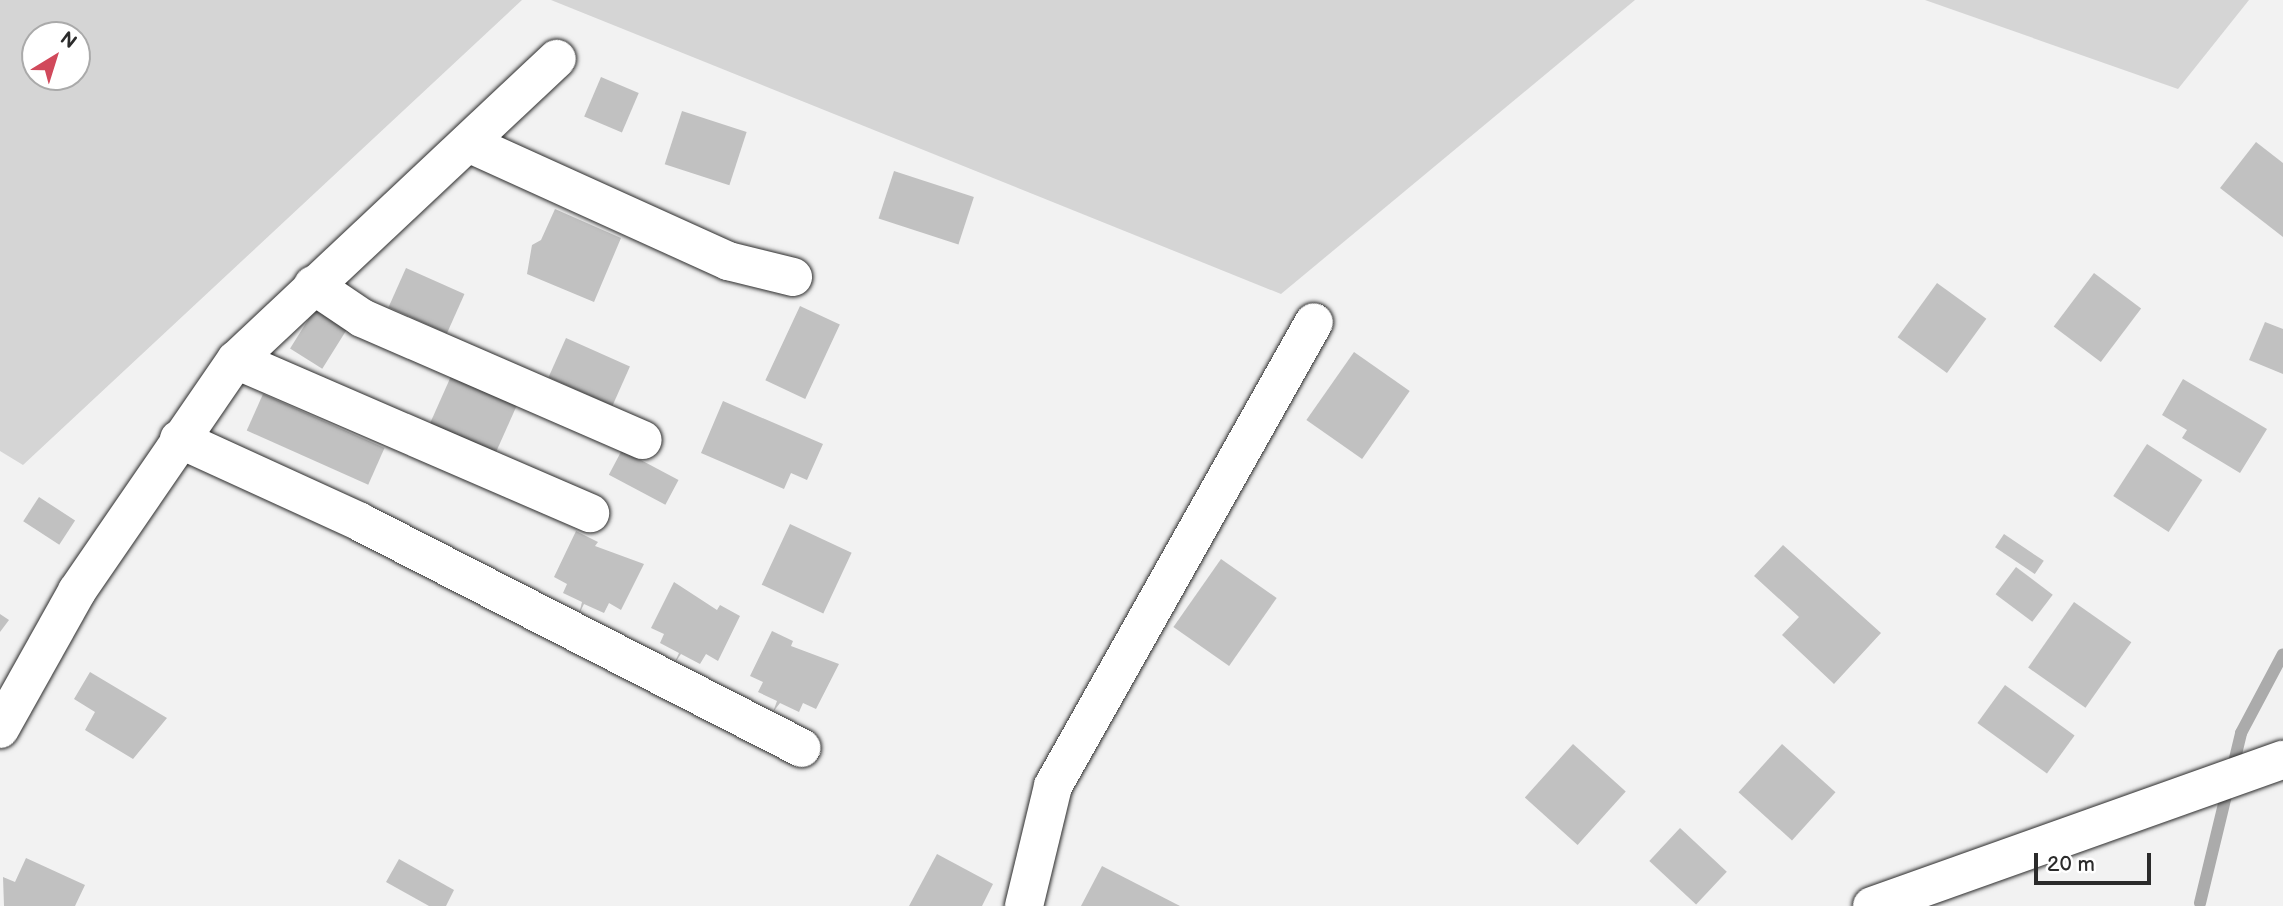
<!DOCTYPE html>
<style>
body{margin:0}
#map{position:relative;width:2283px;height:906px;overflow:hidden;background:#f2f2f2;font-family:"Balsamiq Sans",sans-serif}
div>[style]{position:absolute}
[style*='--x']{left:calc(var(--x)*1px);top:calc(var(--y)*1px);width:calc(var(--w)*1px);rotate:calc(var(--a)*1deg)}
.green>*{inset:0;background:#d5d5d5}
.stream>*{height:12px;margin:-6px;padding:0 6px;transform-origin:6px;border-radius:6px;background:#ababab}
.building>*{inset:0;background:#c1c1c1;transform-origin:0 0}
.roads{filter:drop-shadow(0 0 2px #2b2b2b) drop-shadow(0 0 2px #2b2b2b)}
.minor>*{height:38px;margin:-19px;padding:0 19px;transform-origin:19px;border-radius:19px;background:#fff}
span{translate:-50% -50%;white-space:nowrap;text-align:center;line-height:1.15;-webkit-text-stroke:7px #fff;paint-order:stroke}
.north{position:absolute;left:21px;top:21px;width:70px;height:70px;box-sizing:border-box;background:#fff;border:2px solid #aaa;border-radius:50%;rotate:38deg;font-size:19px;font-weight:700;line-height:28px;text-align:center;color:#2b2b2b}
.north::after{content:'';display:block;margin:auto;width:24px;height:32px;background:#d1495b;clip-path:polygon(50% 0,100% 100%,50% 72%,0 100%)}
.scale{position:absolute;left:2034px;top:853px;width:117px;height:32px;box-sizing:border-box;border:4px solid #2b2b2b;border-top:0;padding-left:9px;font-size:21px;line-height:24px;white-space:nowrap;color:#2b2b2b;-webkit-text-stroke:5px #fff;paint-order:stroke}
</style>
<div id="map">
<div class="green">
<i style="clip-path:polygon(evenodd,0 0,522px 0,23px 465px,0 451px,0 0,35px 35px,77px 35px,77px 77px,35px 77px,35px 35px)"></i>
<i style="clip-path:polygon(551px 0,1635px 0,1281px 294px)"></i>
<i style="clip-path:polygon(1925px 0,2249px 0,2178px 89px)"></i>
</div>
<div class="stream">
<i style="--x:2200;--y:903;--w:175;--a:-76.4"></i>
<i style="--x:2241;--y:733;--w:89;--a:-62"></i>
</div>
<div class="building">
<i style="left:601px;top:77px;width:41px;height:43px;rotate:23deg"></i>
<i style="left:682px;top:111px;width:68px;height:56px;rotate:18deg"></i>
<i style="clip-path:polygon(2256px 142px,2283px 163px,2283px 237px,2220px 188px)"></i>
<i style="left:894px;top:171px;width:84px;height:50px;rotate:18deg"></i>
<i style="clip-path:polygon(555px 209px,621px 238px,594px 302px,527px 274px,532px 245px,541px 240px)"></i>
<i style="left:406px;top:268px;width:64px;height:43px;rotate:24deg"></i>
<i style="left:2094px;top:273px;width:59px;height:67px;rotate:37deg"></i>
<i style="left:1937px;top:283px;width:61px;height:67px;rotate:36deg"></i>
<i style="left:800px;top:306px;width:44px;height:82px;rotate:25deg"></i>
<i style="left:316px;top:307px;width:38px;height:49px;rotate:32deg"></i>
<i style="clip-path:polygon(2265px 322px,2283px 329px,2283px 374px,2249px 360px)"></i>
<i style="left:566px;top:338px;width:70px;height:43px;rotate:24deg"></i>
<i style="left:1354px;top:352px;width:68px;height:83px;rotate:35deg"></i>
<i style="left:452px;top:374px;width:72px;height:63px;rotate:24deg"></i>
<i style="clip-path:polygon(2183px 379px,2267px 429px,2240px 473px,2182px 438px,2187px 430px,2162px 415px)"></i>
<i style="left:263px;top:394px;width:133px;height:40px;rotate:24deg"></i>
<i style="clip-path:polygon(723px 401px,823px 444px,807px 480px,791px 473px,784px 489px,701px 453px)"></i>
<i style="left:2147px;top:444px;width:66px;height:62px;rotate:33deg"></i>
<i style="left:622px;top:450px;width:64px;height:28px;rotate:28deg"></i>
<i style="left:39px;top:497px;width:43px;height:29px;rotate:33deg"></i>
<i style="left:790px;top:524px;width:68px;height:67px;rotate:25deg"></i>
<i style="clip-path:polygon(576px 531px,598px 542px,595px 546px,644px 564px,621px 610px,609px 603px,604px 613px,584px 604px,579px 614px,582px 602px,563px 593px,567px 584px,554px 577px)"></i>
<i style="left:2004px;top:534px;width:48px;height:16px;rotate:34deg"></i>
<i style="clip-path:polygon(1783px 545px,1881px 633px,1834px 684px,1782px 635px,1799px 617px,1754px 576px)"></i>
<i style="left:1221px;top:559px;width:68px;height:83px;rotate:35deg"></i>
<i style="left:2016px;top:567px;width:46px;height:34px;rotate:37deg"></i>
<i style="clip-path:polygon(674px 582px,717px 610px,720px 605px,740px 616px,718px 661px,706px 654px,700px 664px,681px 654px,674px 664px,679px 653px,660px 643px,664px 634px,651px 628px)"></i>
<i style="left:2074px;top:602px;width:70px;height:80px;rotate:35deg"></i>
<i style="clip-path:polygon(0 614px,9px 620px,0 632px)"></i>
<i style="clip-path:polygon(772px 631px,793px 641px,791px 646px,839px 664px,816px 709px,803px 703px,799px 712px,780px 703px,773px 712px,777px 701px,758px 692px,763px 682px,750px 676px)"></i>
<i style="clip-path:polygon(90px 672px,167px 718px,133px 759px,85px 730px,95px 712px,74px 699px)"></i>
<i style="left:2005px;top:685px;width:86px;height:47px;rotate:36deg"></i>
<i style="left:1573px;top:744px;width:71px;height:72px;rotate:42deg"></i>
<i style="left:1782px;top:744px;width:72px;height:65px;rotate:42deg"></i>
<i style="left:1680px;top:828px;width:64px;height:45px;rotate:43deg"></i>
<i style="clip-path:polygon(937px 854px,993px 884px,982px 906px,909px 906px)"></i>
<i style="clip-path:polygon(26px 858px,85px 885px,75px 906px,4px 906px,3px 877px,15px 882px)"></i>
<i style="clip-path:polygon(399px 859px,454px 890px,446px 906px,429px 906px,386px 882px)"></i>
<i style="clip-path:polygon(1102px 866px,1180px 906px,1081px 906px)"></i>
</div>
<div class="roads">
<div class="minor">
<i style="--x:468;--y:143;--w:286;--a:24.4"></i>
<i style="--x:728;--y:261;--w:67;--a:13.8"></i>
<i style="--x:313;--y:285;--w:59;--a:34"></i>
<i style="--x:362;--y:318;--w:306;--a:23.5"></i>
<i style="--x:236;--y:360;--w:386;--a:23.4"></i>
<i style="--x:179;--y:439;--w:199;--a:24.6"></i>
<i style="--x:360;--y:522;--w:496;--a:27.1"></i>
<i style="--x:0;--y:729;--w:158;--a:-60.8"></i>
<i style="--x:77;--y:591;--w:280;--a:-55.5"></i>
<i style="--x:236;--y:360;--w:440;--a:-43.2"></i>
<i style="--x:1024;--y:906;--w:123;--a:-76.4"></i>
<i style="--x:1053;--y:786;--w:532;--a:-60.64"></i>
<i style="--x:1872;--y:906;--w:436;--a:-19.6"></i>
</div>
</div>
<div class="north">N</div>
<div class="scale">20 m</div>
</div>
